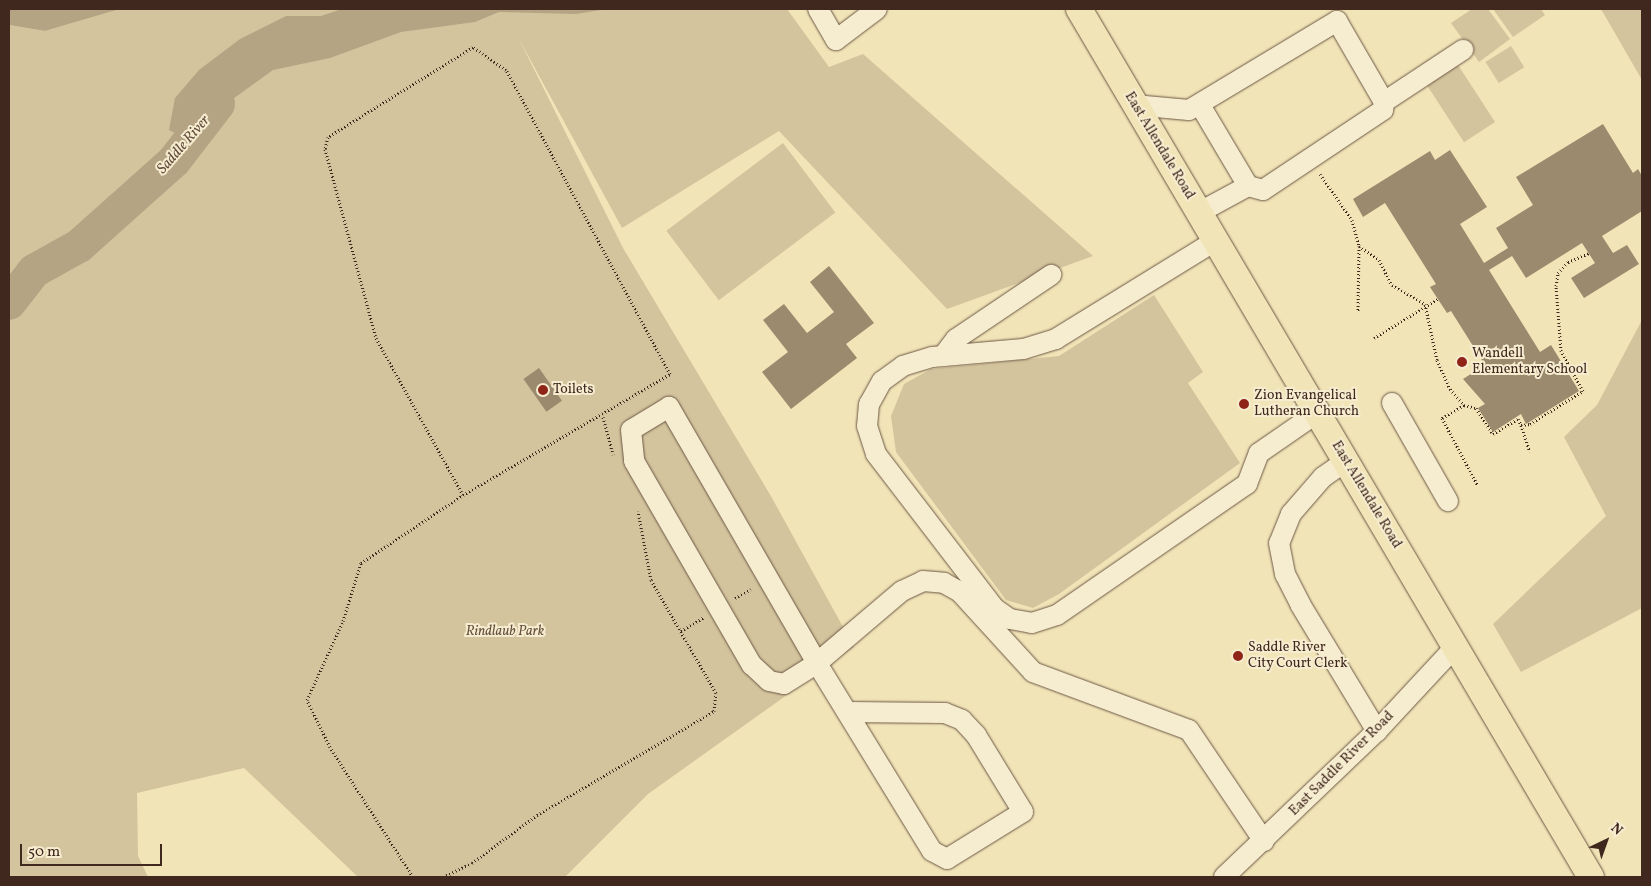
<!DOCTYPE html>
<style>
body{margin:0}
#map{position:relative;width:1651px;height:886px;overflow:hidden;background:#f1e4b7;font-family:Vollkorn,serif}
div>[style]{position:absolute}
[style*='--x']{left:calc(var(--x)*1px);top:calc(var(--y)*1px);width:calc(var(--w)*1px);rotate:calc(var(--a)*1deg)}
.green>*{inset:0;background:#d3c49d;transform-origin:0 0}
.water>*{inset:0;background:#b5a483}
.river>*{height:34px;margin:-17px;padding:0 17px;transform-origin:17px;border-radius:17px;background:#b5a483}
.building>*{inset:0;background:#9c8a6e;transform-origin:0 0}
.path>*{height:3px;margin-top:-1.5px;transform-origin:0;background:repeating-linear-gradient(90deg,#40281f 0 1px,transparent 0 3.5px)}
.roads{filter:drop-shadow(0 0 1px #6c5745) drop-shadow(0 0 1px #6c5745)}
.minor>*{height:20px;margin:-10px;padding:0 10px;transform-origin:10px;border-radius:10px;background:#f6edd0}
.major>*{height:26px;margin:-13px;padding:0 13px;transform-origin:13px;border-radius:13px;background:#f1e4b7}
.dots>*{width:14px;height:14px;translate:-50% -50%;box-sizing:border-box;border:2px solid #f6edd0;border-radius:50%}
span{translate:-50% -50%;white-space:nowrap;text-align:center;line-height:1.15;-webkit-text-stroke:4px #f6edd0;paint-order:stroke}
.street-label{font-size:14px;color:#40281f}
.poi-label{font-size:14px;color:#40281f}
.left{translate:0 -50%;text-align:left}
.park-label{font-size:14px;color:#654f3e;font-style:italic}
.water-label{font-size:15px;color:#634d3d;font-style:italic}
.frame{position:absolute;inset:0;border:10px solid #40281f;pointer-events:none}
.north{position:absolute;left:1581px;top:816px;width:50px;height:50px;-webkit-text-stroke:4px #f6edd0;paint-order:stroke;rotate:42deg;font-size:14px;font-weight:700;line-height:20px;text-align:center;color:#40281f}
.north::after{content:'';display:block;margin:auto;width:18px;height:22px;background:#40281f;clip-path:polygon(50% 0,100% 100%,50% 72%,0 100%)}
.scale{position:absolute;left:20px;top:844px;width:142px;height:22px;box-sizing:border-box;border:2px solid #40281f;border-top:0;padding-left:6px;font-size:15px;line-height:18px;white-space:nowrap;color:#40281f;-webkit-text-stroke:4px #f6edd0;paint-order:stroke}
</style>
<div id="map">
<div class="green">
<i style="clip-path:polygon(120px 9px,787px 9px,829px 67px,863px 54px,1093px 256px,947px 309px,779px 131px,622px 228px,519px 39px,623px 248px,772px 498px,854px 647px,648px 794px,565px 877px,358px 877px,244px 768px,137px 793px,138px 856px,148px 877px,9px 877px,9px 25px,45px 31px)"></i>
<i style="clip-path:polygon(1472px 9px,1488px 9px,1510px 39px,1479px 62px,1451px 23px)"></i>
<i style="clip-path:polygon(1493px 9px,1541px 9px,1545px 15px,1513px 37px)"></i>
<i style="clip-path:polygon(1601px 9px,1642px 9px,1642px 80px)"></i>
<i style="left:1511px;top:46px;width:25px;height:30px;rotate:58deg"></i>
<i style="left:1458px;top:65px;width:68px;height:37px;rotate:57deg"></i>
<i style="left:783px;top:143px;width:87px;height:146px;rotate:53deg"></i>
<i style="clip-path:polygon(1154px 295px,1203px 372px,1188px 383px,1240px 463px,1059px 594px,1033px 608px,1006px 600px,896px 452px,891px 416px,904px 384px,931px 369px,1059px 356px)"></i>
<i style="clip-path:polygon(1642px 320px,1642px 608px,1521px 672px,1493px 624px,1606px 516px,1564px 437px,1597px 405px)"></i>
</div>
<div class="water">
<i style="clip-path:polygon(9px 9px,120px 9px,45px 31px,9px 25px)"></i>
<i style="clip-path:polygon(342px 9px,607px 9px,576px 14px,499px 12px,475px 22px,401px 32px,330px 58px,273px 70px,230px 101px,196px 144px,169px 130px,175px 98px,199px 70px,240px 39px,286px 16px,321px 16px)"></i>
</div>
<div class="river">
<i style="--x:9;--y:303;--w:41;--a:-52"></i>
<i style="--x:34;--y:271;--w:51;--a:-29.1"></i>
<i style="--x:79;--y:246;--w:127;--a:-41.8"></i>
<i style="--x:174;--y:161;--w:72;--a:-52.3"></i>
</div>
<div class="building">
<i style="clip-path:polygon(1603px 124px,1633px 173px,1638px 169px,1642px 176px,1642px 211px,1602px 236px,1613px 253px,1627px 245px,1639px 264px,1584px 298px,1571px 278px,1595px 263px,1582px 243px,1526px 278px,1512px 256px,1489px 270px,1540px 352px,1551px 345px,1579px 391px,1526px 424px,1521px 414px,1493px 432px,1478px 408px,1485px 404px,1463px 379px,1485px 365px,1451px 311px,1447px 313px,1430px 287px,1436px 284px,1385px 203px,1363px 217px,1353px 199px,1430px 151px,1435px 160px,1450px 150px,1487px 207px,1460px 224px,1484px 263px,1508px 248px,1496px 228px,1533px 205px,1516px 177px)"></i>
<i style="clip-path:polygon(829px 266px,874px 323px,846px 344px,857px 358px,791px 409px,762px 372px,788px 352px,763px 320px,784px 304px,807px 333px,834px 312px,810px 282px)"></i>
<i style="left:539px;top:368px;width:40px;height:19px;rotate:55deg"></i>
</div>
<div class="path">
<i style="--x:1320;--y:174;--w:56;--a:55.2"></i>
<i style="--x:1352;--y:220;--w:27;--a:75"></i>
<i style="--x:1359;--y:246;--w:66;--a:90.9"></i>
<i style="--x:1359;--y:246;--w:24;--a:35"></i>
<i style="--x:1379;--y:260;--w:28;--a:63"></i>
<i style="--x:1392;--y:285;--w:38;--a:30"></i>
<i style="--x:1425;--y:304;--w:57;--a:77.9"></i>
<i style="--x:1437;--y:360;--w:32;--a:66"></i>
<i style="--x:1450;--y:389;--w:21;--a:49"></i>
<i style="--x:1464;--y:405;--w:26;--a:149"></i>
<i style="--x:1442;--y:418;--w:75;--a:62.1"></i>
<i style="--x:1374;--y:338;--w:75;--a:-31.4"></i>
<i style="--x:1464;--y:405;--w:12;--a:14"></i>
<i style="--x:1476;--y:408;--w:31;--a:57"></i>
<i style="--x:1493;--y:434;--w:29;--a:-31"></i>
<i style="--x:1518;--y:419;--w:7;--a:63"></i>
<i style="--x:1521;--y:425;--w:9;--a:-6"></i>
<i style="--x:1530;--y:424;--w:62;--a:-31.9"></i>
<i style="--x:1583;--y:391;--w:46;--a:-118.8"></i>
<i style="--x:1561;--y:351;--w:65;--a:-94.4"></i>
<i style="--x:1556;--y:286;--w:13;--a:-81"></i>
<i style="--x:1558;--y:273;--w:15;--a:-48"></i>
<i style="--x:1568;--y:262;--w:23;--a:-23"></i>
<i style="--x:603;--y:417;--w:39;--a:75"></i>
<i style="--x:1521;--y:425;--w:28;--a:72"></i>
<i style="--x:735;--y:598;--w:18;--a:-29"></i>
<i style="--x:681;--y:631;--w:27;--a:-31"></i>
<i style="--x:413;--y:877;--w:154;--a:-122.6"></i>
<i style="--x:330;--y:747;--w:52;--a:-116.1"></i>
<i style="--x:307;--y:700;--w:87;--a:-65.5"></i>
<i style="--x:343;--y:621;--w:61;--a:-72.8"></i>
<i style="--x:361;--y:563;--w:123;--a:-33.7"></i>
<i style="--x:463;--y:495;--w:240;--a:-30.3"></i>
<i style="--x:670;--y:374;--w:345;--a:-118.3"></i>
<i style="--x:506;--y:70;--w:40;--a:-145.1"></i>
<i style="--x:473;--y:47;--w:171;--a:148.2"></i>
<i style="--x:328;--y:137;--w:12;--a:104"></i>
<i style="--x:325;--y:149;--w:196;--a:74.9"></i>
<i style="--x:376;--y:338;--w:179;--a:61"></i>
<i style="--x:443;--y:877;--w:32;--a:-26"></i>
<i style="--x:472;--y:863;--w:81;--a:-36.4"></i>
<i style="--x:537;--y:815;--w:205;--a:-30.4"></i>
<i style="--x:714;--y:711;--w:18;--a:-84"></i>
<i style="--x:716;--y:693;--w:130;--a:-119.9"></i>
<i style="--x:651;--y:580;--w:70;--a:-100.7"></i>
</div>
<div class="roads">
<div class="minor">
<i style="--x:818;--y:9;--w:36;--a:60"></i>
<i style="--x:836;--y:40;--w:51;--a:-37.1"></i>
<i style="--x:1384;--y:102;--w:95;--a:-33.4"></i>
<i style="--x:1134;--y:105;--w:55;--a:5.2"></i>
<i style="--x:1189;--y:110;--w:173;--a:-31"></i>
<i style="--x:1337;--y:21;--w:94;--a:59.9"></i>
<i style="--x:1384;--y:102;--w:8;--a:97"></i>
<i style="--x:1383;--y:110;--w:144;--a:146.3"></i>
<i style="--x:1263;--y:190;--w:16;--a:-165"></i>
<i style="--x:1248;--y:186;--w:57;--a:151.6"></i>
<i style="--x:1200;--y:105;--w:94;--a:59.3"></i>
<i style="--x:1215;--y:241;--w:187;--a:148.4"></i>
<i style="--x:1056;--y:339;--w:34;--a:163"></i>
<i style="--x:1023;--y:349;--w:91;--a:175"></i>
<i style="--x:932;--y:357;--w:30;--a:163"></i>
<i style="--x:903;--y:366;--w:26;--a:144"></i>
<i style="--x:882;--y:381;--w:26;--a:119"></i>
<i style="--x:869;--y:404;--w:22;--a:95"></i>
<i style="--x:867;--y:426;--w:29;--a:72"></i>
<i style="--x:876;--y:454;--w:194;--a:52.5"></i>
<i style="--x:994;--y:608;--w:19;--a:35"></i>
<i style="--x:1010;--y:619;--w:22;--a:10"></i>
<i style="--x:1032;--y:623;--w:26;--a:-18"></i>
<i style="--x:1057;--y:615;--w:231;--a:-34.6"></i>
<i style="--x:1247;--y:484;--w:33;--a:-69"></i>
<i style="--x:1259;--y:453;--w:70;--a:-34.6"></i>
<i style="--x:943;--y:356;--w:21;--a:-53"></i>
<i style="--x:956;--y:339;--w:115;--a:-34"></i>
<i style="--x:1392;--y:403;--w:113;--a:60.3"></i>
<i style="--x:1346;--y:461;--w:28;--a:145"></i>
<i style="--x:1323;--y:477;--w:49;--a:130.9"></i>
<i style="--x:1291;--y:514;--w:31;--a:112"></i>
<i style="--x:1279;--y:543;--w:32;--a:79"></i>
<i style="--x:1285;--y:574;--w:34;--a:63"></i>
<i style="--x:1300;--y:604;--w:149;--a:58.8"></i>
<i style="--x:847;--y:712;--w:98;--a:0.6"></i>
<i style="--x:945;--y:713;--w:18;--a:22"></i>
<i style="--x:962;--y:720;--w:21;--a:47"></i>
<i style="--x:976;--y:735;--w:90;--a:58.6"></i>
<i style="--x:1023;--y:812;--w:89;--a:148.3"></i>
<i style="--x:947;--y:859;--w:17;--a:-152"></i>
<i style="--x:932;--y:851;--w:220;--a:-121.5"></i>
<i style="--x:817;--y:663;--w:296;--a:-120"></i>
<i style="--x:669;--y:407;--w:44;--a:148.8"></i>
<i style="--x:631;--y:430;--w:31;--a:84"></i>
<i style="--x:634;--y:461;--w:236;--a:60"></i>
<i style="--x:752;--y:665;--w:23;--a:43"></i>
<i style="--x:769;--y:681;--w:15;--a:11"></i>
<i style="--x:784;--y:684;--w:39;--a:-32"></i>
<i style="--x:817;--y:663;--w:111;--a:-40.3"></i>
<i style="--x:902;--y:591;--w:23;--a:-25"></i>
<i style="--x:923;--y:581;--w:21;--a:5"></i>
<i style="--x:944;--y:583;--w:18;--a:29"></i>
<i style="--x:960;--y:592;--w:108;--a:47.6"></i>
<i style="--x:1033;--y:672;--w:166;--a:20.4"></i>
<i style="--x:1189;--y:730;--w:134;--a:56"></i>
<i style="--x:1224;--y:877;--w:211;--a:-43.7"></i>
<i style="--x:1377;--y:731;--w:116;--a:-47.1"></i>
</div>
<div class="major">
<i style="--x:1079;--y:9;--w:1008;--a:59.47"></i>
</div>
</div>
<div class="dots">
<i style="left:1462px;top:362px;background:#8f2418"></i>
<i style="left:543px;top:390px;background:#8f2418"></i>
<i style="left:1244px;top:404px;background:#8f2418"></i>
<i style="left:1238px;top:656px;background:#8f2418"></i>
</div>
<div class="street-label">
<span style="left:1159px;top:146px;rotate:59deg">East Allendale Road</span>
<span style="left:1366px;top:495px;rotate:59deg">East Allendale Road</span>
<span style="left:1342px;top:764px;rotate:-45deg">East Saddle River Road</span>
</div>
<div class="poi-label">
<span class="left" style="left:1472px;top:362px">Wandell<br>Elementary School</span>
<span class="left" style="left:553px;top:390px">Toilets</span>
<span class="left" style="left:1254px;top:404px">Zion Evangelical<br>Lutheran Church</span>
<span class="left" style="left:1248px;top:656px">Saddle River<br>City Court Clerk</span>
</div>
<div class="park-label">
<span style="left:505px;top:632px">Rindlaub Park</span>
</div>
<div class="water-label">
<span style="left:184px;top:145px;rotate:-49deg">Saddle River</span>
</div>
<div class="frame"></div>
<div class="north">N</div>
<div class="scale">50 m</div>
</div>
